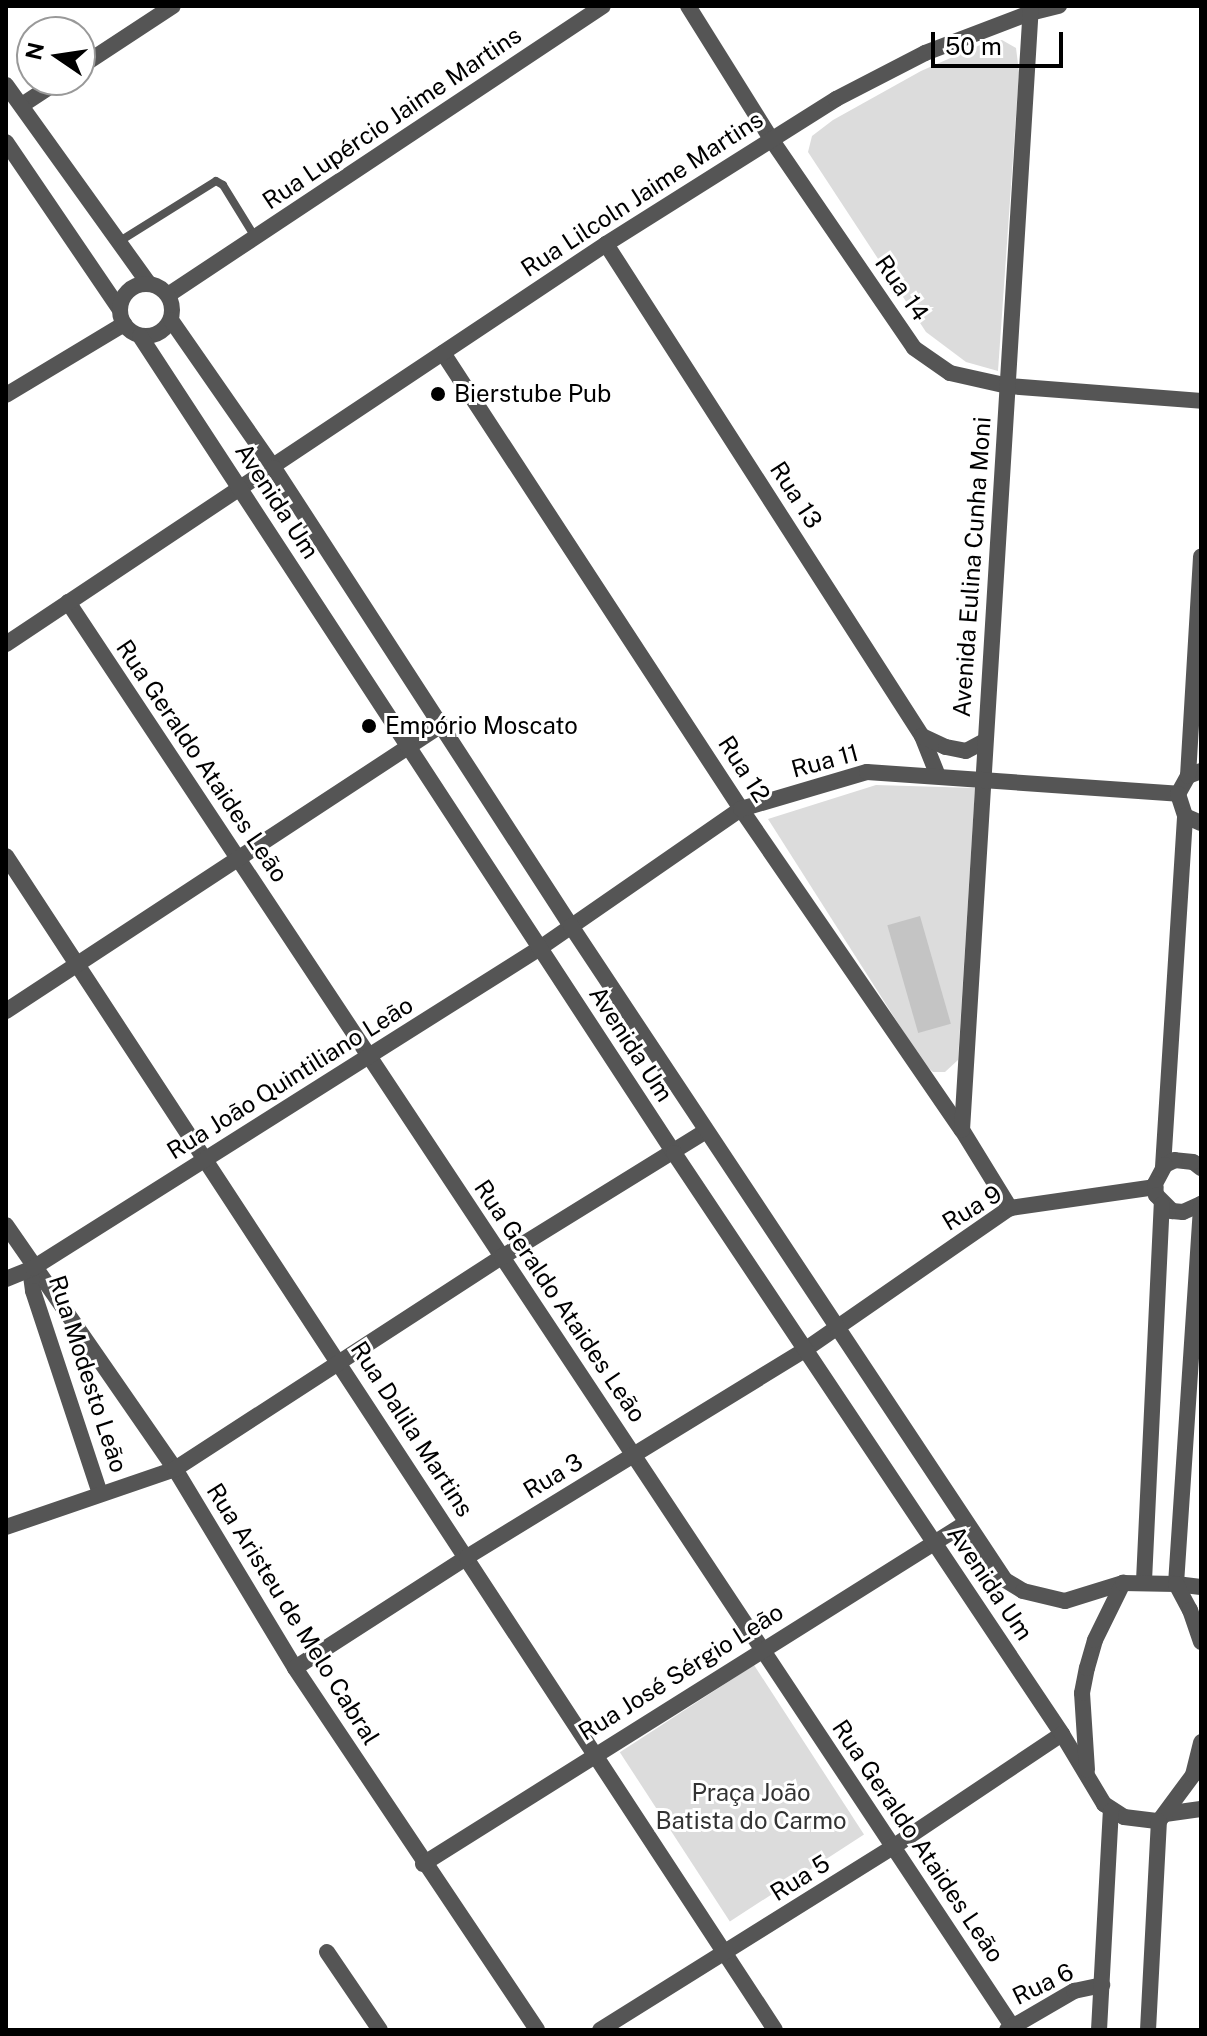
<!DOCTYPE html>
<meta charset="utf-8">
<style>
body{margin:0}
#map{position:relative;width:1207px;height:2036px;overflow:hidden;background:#fff;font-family:"Public Sans",sans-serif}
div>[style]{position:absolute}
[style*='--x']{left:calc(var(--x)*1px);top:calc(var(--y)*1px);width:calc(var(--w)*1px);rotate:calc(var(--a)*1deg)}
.green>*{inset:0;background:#dcdcdc;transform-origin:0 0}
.building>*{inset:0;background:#c4c4c4;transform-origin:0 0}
.service>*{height:8px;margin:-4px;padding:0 4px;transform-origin:4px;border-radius:4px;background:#555}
.minor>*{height:16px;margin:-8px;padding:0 8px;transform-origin:8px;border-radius:8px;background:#555}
.tertiary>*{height:16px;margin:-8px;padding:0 8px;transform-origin:8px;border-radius:8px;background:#555}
.tertiary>.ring{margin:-8px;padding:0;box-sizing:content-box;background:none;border:16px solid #555;border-radius:50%}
.dots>*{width:22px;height:22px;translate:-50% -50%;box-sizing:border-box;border:4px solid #fff;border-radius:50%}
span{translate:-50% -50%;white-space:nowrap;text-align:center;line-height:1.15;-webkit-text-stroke:6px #fff;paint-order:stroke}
.street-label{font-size:24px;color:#000}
.poi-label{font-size:24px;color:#000}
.left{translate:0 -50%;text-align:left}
.park-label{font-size:24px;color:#333}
.frame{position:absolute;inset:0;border:8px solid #000;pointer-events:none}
.north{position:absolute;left:16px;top:16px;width:80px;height:80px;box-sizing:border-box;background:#fff;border:2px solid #999;border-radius:50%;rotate:283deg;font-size:22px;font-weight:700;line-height:32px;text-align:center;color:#000}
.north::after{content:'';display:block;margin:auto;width:28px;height:36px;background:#000;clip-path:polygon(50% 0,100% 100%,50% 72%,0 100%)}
.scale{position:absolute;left:931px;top:32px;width:132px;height:36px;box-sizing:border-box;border:4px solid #000;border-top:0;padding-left:10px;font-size:24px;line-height:28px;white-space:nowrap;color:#000;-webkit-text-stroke:6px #fff;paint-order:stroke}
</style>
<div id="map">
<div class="green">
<i style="clip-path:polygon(1002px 40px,1016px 48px,1019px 72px,998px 371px,966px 362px,926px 332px,808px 152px,812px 136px,833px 120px,921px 71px,980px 45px)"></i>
<i style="clip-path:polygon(876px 785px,975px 788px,958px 1060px,945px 1072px,933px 1072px,924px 1064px,768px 819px)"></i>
<i style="left:754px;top:1665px;width:202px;height:160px;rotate:57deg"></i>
</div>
<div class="building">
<i style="left:920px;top:916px;width:112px;height:34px;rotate:74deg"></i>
</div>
<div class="service">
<i style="--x:120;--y:241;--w:113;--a:-32"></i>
<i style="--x:216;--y:181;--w:8;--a:30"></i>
<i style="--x:223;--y:185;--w:61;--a:58.4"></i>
</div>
<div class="minor">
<i style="--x:688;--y:6;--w:157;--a:58"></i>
<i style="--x:771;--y:139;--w:253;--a:55.6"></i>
<i style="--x:914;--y:348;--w:44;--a:34.8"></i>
<i style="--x:950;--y:373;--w:59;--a:12.6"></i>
<i style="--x:1008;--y:386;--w:194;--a:4.4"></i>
<i style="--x:80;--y:67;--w:111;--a:-33.3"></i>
<i style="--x:22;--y:105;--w:45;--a:-33.3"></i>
<i style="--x:606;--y:244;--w:585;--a:57.29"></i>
<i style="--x:922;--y:736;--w:43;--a:68.2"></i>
<i style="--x:168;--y:295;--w:522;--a:-33.6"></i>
<i style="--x:443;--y:353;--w:545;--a:56.84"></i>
<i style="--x:741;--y:809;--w:390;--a:55.5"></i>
<i style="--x:962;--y:1130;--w:92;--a:58.4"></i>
<i style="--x:6;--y:395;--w:138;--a:-31"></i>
<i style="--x:68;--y:602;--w:1708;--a:56.46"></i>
<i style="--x:6;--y:644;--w:721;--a:-33.69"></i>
<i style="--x:606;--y:244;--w:272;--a:-32.2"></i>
<i style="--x:836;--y:99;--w:100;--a:-27.3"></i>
<i style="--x:925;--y:53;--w:112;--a:-20.9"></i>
<i style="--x:1030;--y:13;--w:30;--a:-14"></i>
<i style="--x:922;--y:736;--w:26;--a:25"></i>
<i style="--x:946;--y:747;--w:20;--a:11"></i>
<i style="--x:966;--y:751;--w:21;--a:-28"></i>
<i style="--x:6;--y:856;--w:1403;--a:56.77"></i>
<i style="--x:6;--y:1011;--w:523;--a:-33.29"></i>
<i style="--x:962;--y:1130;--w:1126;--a:-86.49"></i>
<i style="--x:6;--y:1225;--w:297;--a:55.3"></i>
<i style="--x:175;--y:1469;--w:232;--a:58.9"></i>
<i style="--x:295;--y:1668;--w:435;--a:56.2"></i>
<i style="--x:30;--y:1269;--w:22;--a:82"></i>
<i style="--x:33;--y:1291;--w:213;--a:71.7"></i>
<i style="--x:6;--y:1279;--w:29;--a:-22"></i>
<i style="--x:33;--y:1268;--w:600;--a:-32.26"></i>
<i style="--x:540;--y:948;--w:244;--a:-34.7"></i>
<i style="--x:741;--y:809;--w:131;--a:-16.4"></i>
<i style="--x:867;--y:772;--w:312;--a:4"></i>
<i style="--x:6;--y:1527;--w:179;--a:-18.9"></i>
<i style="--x:175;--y:1469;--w:390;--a:-33"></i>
<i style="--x:502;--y:1257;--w:240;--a:-31.7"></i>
<i style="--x:1176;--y:1584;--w:25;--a:7"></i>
<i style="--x:295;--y:1668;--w:205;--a:-32.8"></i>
<i style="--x:467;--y:1557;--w:398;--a:-31.5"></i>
<i style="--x:806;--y:1349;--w:248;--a:-34.7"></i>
<i style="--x:1010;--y:1208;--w:147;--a:-8.2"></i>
<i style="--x:1165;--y:1814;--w:36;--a:-8"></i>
<i style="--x:423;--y:1864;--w:641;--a:-32.13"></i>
<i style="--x:327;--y:1952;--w:94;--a:55.8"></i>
<i style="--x:600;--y:2030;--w:345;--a:-32"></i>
<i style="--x:893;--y:1847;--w:203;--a:-33.8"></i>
<i style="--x:1007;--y:2030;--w:78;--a:-30.2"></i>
<i style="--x:1074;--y:1991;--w:29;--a:-12"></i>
</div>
<div class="tertiary">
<i style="--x:6;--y:85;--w:245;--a:54.3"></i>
<i style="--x:6;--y:142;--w:201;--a:55.8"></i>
<i class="ring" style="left:120px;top:284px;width:36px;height:36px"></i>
<i style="--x:171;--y:320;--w:180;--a:55.2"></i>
<i style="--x:274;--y:468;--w:546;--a:57.04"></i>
<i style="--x:571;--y:926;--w:785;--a:56.43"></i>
<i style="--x:1005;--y:1580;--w:21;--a:31"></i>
<i style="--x:1023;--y:1591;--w:43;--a:13.4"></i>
<i style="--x:1065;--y:1601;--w:61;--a:-17.2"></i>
<i style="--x:140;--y:336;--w:976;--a:56.83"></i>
<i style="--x:674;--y:1153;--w:699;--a:56.26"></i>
<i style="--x:1062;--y:1734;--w:82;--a:59"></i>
<i style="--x:1104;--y:1804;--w:24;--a:33"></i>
<i style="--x:1124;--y:1817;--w:35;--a:7"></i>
<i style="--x:1159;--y:1821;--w:57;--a:-53.5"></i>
<i style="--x:1193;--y:1775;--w:34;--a:-76"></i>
<i style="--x:1201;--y:771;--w:14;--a:159"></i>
<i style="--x:1188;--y:776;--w:21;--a:119"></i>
<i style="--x:1178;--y:794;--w:23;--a:72"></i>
<i style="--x:1185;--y:816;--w:17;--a:24"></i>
<i style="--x:1188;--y:776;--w:220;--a:-86.6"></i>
<i style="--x:1163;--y:1167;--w:352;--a:-86.4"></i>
<i style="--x:1201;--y:1168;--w:10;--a:-143"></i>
<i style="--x:1193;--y:1162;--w:18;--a:-174"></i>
<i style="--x:1175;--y:1160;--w:11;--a:153"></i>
<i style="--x:1165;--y:1165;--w:21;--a:118"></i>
<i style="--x:1155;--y:1184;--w:11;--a:85"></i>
<i style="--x:1156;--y:1195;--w:23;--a:45"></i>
<i style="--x:1172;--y:1211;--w:11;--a:5"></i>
<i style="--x:1183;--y:1212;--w:20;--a:-24"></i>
<i style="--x:1144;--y:1581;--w:377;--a:-87.3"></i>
<i style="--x:1176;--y:1584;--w:381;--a:-86.2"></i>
<i style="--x:1087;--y:1770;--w:77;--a:-93.7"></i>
<i style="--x:1082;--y:1693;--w:25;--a:-79"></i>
<i style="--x:1087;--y:1668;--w:29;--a:-74"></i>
<i style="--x:1095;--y:1640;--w:64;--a:-63.8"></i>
<i style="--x:1123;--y:1583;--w:53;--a:1.1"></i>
<i style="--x:1176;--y:1584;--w:30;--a:62"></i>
<i style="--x:1190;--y:1610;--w:34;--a:71"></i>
<i style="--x:1099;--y:2030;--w:219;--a:-86.9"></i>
<i style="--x:1148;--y:2030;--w:209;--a:-87"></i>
</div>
<div class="dots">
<i style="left:438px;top:394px;background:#000"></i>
<i style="left:369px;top:726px;background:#000"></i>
</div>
<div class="street-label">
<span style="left:392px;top:118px;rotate:-34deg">Rua Lupércio Jaime Martins</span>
<span style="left:642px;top:194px;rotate:-33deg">Rua Lilcoln Jaime Martins</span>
<span style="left:902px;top:288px;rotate:55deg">Rua 14</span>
<span style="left:796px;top:495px;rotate:57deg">Rua 13</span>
<span style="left:277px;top:501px;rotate:57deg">Avenida Um</span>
<span style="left:972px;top:567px;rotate:-86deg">Avenida Eulina Cunha Moni</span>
<span style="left:202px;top:761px;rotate:56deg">Rua Geraldo Ataides Leão</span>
<span style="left:825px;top:761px;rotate:-15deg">Rua 11</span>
<span style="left:744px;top:769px;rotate:57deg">Rua 12</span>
<span style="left:631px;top:1044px;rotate:57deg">Avenida Um</span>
<span style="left:290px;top:1078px;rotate:-32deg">Rua João Quintiliano Leão</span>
<span style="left:972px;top:1208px;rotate:-31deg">Rua 9</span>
<span style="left:560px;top:1301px;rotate:56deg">Rua Geraldo Ataides Leão</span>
<span style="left:88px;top:1374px;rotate:72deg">Rua Modesto Leão</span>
<span style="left:412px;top:1429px;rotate:57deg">Rua Dalila Martins</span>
<span style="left:553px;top:1476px;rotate:-31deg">Rua 3</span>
<span style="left:990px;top:1583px;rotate:56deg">Avenida Um</span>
<span style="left:293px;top:1614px;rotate:58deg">Rua Aristeu de Melo Cabral</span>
<span style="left:681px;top:1672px;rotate:-32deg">Rua José Sérgio Leão</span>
<span style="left:918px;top:1841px;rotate:56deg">Rua Geraldo Ataides Leão</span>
<span style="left:800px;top:1878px;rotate:-32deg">Rua 5</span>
<span style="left:1043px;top:1984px;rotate:-26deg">Rua 6</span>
</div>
<div class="poi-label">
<span class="left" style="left:454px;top:394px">Bierstube Pub</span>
<span class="left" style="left:385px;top:726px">Empório Moscato</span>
</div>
<div class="park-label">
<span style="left:751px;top:1807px">Praça João<br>Batista do Carmo</span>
</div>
<div class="frame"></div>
<div class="north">N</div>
<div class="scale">50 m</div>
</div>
